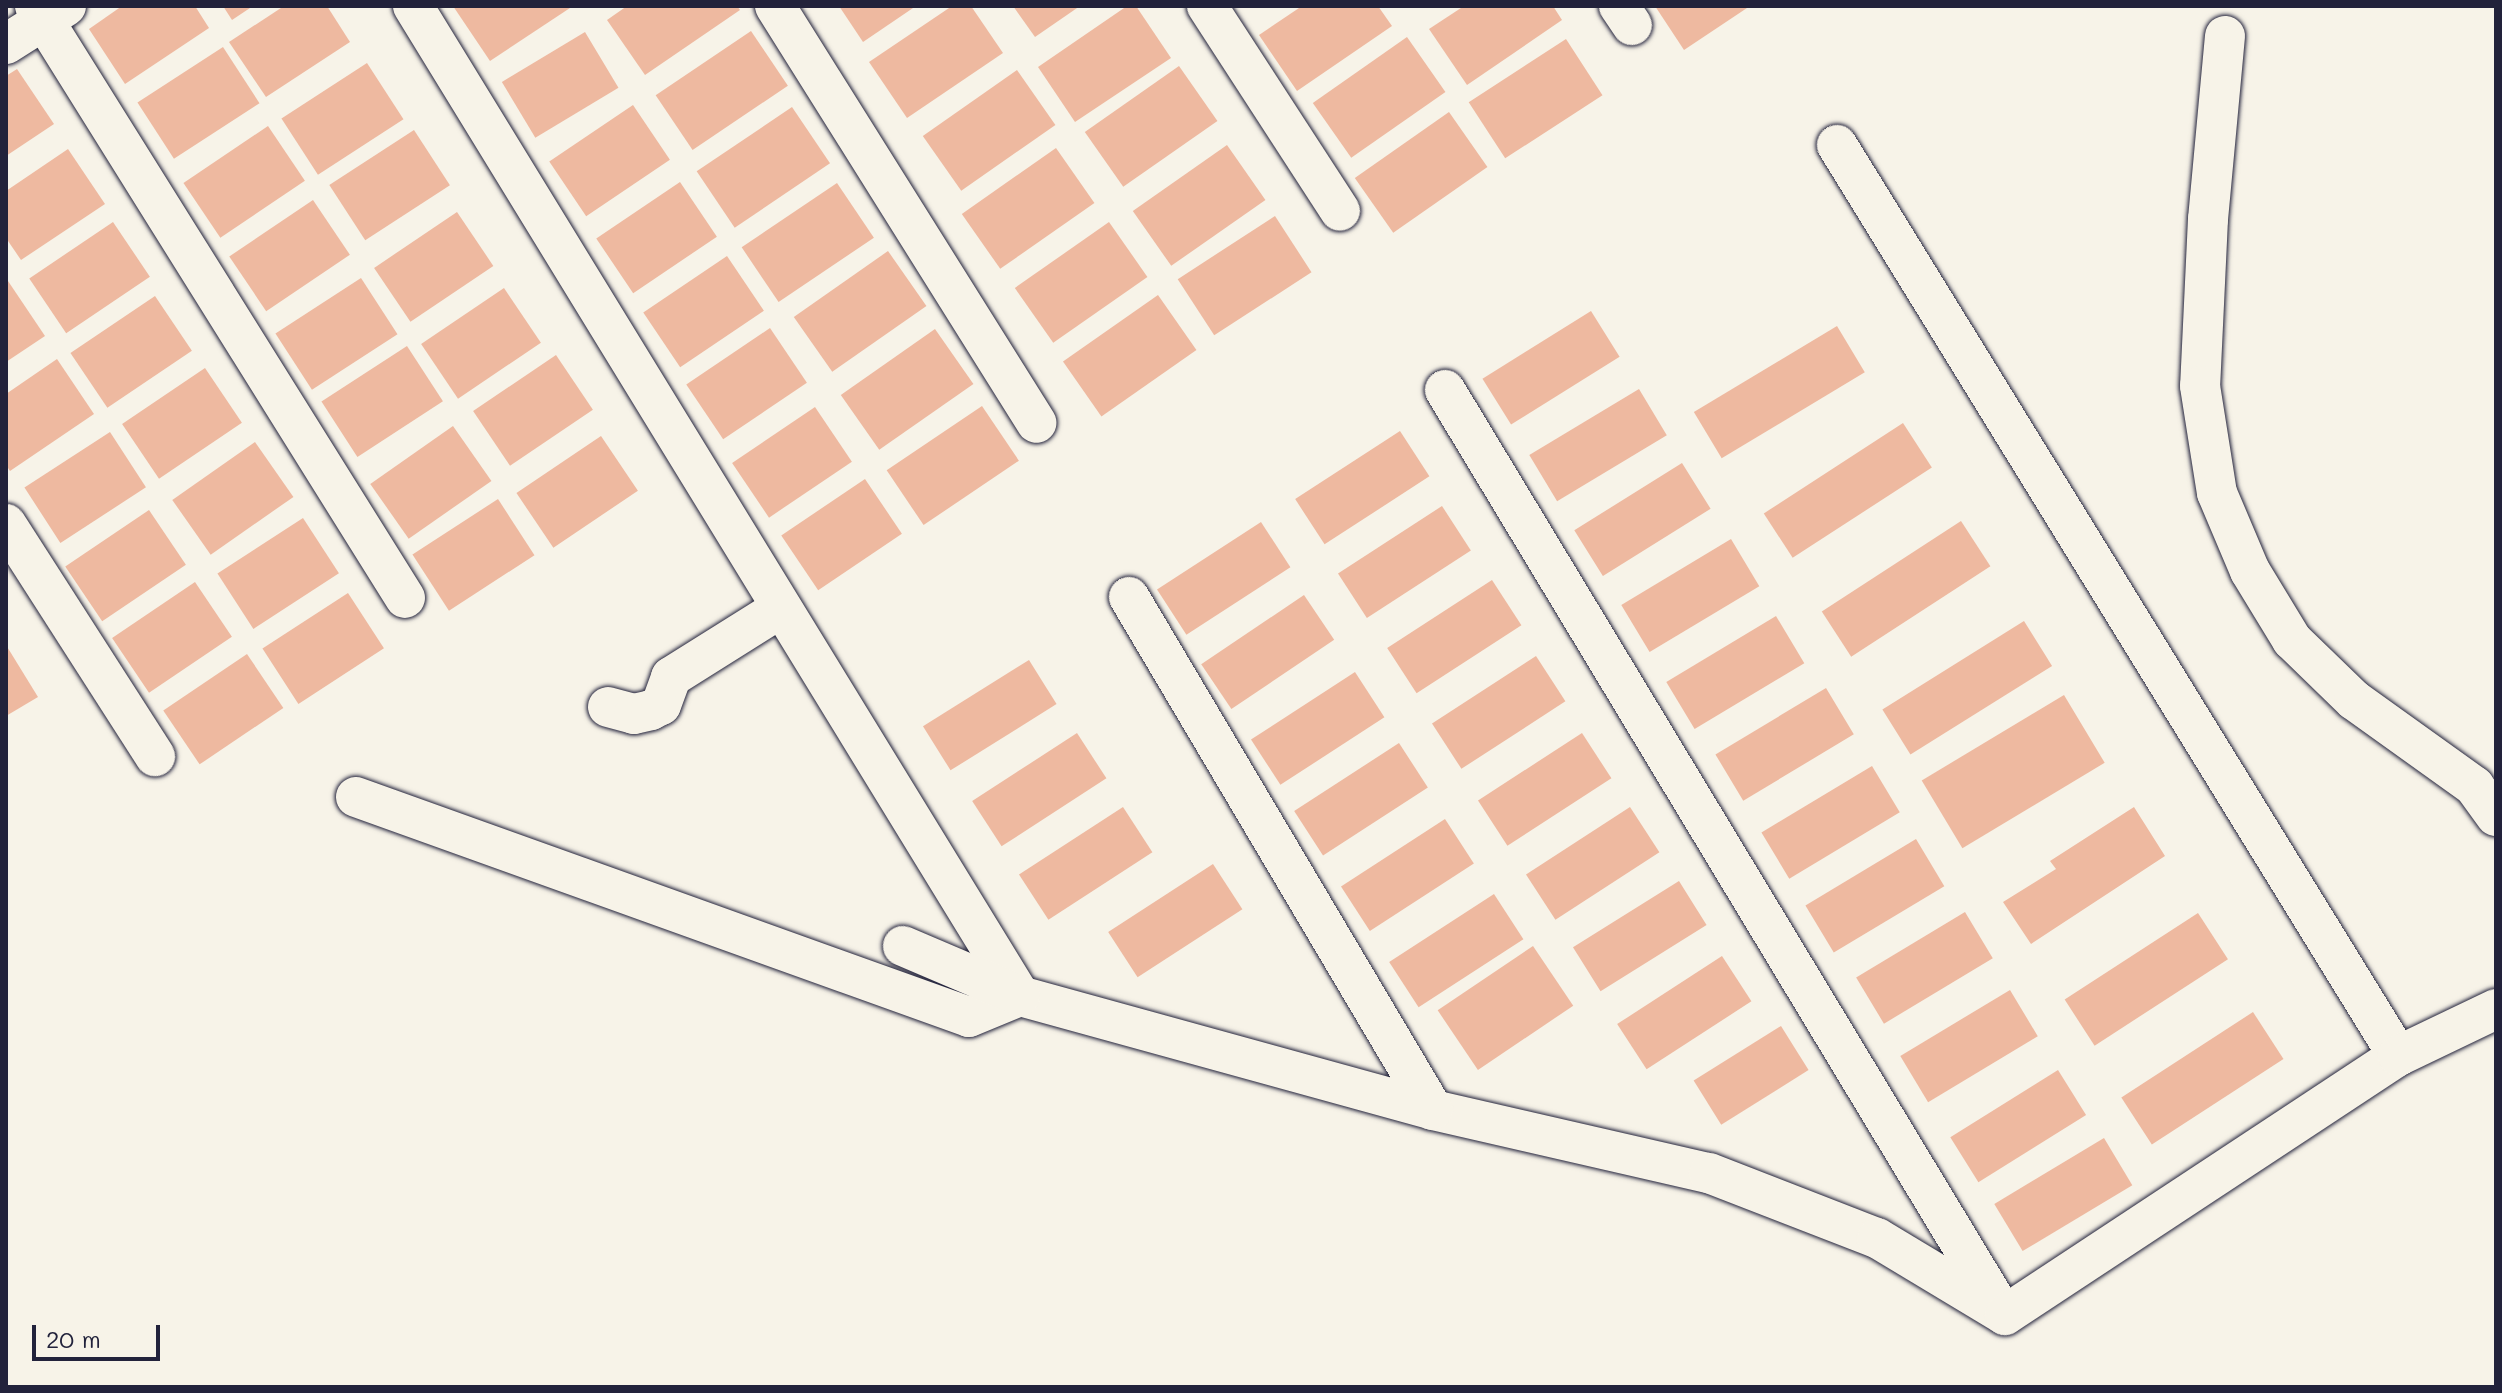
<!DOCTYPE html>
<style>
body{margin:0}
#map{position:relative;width:2502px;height:1393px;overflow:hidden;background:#f7f3e8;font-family:Mali,sans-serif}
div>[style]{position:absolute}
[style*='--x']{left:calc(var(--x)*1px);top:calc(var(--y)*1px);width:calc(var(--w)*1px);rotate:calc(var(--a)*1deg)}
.building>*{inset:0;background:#eeb9a0;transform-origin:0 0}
.roads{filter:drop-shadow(0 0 2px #22223b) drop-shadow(0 0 2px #22223b)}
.street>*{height:40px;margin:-20px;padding:0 20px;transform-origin:20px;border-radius:20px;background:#f7f3e8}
span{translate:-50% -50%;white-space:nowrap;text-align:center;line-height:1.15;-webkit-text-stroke:8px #f7f3e8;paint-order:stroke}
.frame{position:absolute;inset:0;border:8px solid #22223b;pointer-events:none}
.scale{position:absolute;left:32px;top:1325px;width:128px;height:36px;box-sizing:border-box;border:4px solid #22223b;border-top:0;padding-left:10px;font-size:24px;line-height:28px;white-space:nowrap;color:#22223b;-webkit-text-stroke:6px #f7f3e8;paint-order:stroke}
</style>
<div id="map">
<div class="building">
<i style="clip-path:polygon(122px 6px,195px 6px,209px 28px,125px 84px,89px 29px)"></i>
<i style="clip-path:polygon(223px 6px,253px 6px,232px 20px)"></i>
<i style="clip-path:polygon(284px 6px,327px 6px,350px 42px,266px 97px,229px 42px)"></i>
<i style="clip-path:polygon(453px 6px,573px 6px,490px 61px)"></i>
<i style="clip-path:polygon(627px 6px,737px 6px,740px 10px,645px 75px,607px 20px)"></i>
<i style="clip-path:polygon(839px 6px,916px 6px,863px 42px)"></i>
<i style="clip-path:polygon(952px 6px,971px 6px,1003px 53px,907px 118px,869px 62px)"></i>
<i style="clip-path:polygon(1013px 6px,1080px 6px,1035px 37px)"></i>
<i style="clip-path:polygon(1127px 6px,1136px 6px,1171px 58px,1075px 122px,1038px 67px)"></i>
<i style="clip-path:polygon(1302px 6px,1378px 6px,1392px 26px,1297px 91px,1259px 35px)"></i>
<i style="clip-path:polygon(1464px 6px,1553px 6px,1562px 20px,1467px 85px,1429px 29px)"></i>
<i style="clip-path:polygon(1655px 6px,1750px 6px,1684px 50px)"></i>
<i style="left:751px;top:31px;width:66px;height:115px;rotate:56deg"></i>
<i style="left:585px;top:32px;width:65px;height:97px;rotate:59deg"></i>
<i style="left:1407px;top:37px;width:67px;height:115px;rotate:55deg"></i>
<i style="left:1566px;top:39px;width:67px;height:116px;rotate:57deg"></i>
<i style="left:223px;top:47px;width:67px;height:102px;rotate:57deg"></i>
<i style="left:367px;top:63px;width:67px;height:102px;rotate:57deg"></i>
<i style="left:1179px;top:66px;width:67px;height:115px;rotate:55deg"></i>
<i style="clip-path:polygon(17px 69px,54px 124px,6px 156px,6px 76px)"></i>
<i style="left:1017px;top:70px;width:67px;height:115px;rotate:55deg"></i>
<i style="left:633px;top:105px;width:66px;height:101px;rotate:56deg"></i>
<i style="left:792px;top:107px;width:68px;height:115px;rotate:56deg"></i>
<i style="left:1449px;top:112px;width:67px;height:115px;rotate:55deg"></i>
<i style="left:268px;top:126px;width:66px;height:102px;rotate:56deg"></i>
<i style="left:414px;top:130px;width:66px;height:101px;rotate:57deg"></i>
<i style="left:1227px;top:145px;width:67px;height:115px;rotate:55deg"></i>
<i style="left:1056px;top:148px;width:67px;height:115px;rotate:55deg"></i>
<i style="clip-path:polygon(68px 149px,105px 204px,21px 260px,6px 238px,6px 191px)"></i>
<i style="left:680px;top:182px;width:66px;height:101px;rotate:56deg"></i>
<i style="left:837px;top:183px;width:66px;height:115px;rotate:56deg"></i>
<i style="left:313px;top:200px;width:66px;height:101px;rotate:56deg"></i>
<i style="left:457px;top:212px;width:65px;height:100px;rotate:56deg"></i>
<i style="left:1275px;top:216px;width:67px;height:116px;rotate:57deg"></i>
<i style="left:113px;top:222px;width:66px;height:101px;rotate:56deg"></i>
<i style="left:1109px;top:222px;width:67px;height:115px;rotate:55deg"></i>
<i style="left:888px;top:251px;width:67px;height:115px;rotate:55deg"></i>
<i style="left:727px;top:256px;width:66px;height:101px;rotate:56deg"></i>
<i style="left:361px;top:278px;width:67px;height:102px;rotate:57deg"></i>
<i style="clip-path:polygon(8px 281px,45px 336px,6px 362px,6px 282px)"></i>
<i style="left:504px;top:288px;width:66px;height:100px;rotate:56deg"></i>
<i style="left:1158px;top:295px;width:67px;height:116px;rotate:55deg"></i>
<i style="left:155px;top:296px;width:66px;height:102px;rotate:56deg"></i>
<i style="left:1591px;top:311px;width:54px;height:128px;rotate:58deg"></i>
<i style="left:1837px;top:326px;width:54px;height:167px;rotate:59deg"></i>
<i style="left:770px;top:328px;width:66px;height:101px;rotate:56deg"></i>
<i style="left:935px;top:329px;width:67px;height:115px;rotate:55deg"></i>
<i style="left:407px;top:346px;width:66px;height:102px;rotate:57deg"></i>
<i style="left:556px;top:355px;width:66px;height:100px;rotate:56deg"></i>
<i style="clip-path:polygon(57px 359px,94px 414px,10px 471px,6px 465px,6px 394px)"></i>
<i style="left:205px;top:368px;width:66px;height:100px;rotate:56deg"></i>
<i style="left:1639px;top:389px;width:54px;height:128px;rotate:59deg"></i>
<i style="left:982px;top:406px;width:66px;height:115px;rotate:56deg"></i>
<i style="left:815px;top:407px;width:66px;height:100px;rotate:56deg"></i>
<i style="left:1903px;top:423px;width:53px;height:166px;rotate:57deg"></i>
<i style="left:453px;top:426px;width:67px;height:101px;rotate:55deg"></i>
<i style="left:1400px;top:431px;width:54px;height:125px;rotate:57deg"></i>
<i style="left:110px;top:432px;width:66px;height:102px;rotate:57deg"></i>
<i style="left:601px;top:436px;width:66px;height:102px;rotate:56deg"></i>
<i style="left:255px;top:442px;width:67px;height:101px;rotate:55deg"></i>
<i style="left:1682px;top:463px;width:54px;height:127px;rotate:58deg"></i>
<i style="left:865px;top:479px;width:66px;height:101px;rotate:56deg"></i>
<i style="left:498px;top:499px;width:67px;height:102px;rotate:57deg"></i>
<i style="left:1442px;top:506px;width:53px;height:124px;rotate:57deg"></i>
<i style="left:149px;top:510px;width:66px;height:101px;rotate:56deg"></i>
<i style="left:303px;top:518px;width:66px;height:102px;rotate:57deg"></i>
<i style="left:1961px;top:521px;width:54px;height:166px;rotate:57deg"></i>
<i style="left:1261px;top:522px;width:54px;height:124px;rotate:57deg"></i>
<i style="left:1731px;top:539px;width:55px;height:128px;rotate:59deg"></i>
<i style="left:1492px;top:580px;width:54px;height:125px;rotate:57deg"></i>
<i style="left:195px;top:582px;width:66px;height:100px;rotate:56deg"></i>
<i style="left:348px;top:593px;width:66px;height:102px;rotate:57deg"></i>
<i style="left:1304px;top:595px;width:54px;height:124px;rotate:56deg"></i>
<i style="left:1776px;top:616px;width:55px;height:128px;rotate:59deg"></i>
<i style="left:2024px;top:621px;width:53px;height:167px;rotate:58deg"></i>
<i style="clip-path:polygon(6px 645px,38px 697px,6px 716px)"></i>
<i style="left:247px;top:654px;width:65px;height:101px;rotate:56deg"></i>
<i style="left:1536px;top:656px;width:54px;height:124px;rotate:57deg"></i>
<i style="left:1029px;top:660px;width:52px;height:125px;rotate:58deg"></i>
<i style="left:1355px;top:672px;width:54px;height:124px;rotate:57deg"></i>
<i style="left:1826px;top:688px;width:54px;height:129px;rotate:59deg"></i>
<i style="left:2064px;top:695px;width:79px;height:166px;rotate:59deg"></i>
<i style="left:1077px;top:733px;width:54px;height:125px;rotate:57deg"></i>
<i style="left:1582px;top:733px;width:54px;height:124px;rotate:57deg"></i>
<i style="left:1399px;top:743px;width:53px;height:125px;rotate:57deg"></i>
<i style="left:1872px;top:766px;width:54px;height:129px;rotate:59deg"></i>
<i style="left:1123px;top:807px;width:54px;height:124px;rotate:57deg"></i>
<i style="left:1630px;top:807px;width:54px;height:124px;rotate:57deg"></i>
<i style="clip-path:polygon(2134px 807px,2165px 856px,2031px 944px,2003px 902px,2056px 869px,2050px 861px)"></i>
<i style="left:1445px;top:819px;width:53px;height:124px;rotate:57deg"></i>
<i style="left:1916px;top:839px;width:55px;height:129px;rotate:59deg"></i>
<i style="left:1213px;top:864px;width:54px;height:125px;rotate:57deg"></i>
<i style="left:1679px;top:881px;width:52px;height:125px;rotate:58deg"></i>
<i style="left:1494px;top:894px;width:54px;height:125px;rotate:57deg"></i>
<i style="left:1965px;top:912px;width:54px;height:127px;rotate:59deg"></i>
<i style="left:2198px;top:913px;width:55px;height:159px;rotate:57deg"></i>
<i style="left:1533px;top:946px;width:72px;height:115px;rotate:56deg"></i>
<i style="left:1722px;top:956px;width:54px;height:125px;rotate:57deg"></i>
<i style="left:2010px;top:990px;width:54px;height:128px;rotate:59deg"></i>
<i style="left:2253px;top:1012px;width:56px;height:157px;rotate:57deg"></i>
<i style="left:1781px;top:1026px;width:52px;height:103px;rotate:58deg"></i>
<i style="left:2058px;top:1070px;width:53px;height:127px;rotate:58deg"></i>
<i style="left:2104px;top:1138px;width:55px;height:128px;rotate:59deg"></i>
</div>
<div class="roads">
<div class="street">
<i style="--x:35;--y:6;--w:698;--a:57.99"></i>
<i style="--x:413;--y:6;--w:1161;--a:58.49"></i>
<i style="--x:1020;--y:996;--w:428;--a:15.4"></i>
<i style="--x:1433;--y:1110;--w:283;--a:12.9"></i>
<i style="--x:1709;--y:1173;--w:180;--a:21.2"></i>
<i style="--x:1877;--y:1238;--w:149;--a:31"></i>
<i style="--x:775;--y:6;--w:492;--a:57.9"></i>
<i style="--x:1207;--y:6;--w:244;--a:57"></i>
<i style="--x:1619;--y:6;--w:23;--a:56"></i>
<i style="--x:2225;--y:36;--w:184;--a:95.3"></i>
<i style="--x:2208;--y:219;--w:167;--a:92.7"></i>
<i style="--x:2200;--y:386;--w:108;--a:81"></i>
<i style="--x:2217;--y:493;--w:85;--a:67.1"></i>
<i style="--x:2250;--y:571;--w:81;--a:58.7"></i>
<i style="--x:2292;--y:640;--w:86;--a:44.1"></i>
<i style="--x:2354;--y:700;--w:148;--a:35.6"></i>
<i style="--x:2474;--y:786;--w:37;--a:54"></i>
<i style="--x:6;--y:44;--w:71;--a:-32.3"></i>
<i style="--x:1837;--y:145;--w:1070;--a:58.37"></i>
<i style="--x:1445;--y:390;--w:1074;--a:58.87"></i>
<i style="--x:6;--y:524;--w:276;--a:57.3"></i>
<i style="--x:1129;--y:597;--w:596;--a:59.35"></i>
<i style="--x:608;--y:707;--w:27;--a:15"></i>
<i style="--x:634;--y:714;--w:17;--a:-13"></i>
<i style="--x:651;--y:710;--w:11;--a:-27"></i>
<i style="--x:661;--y:705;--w:30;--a:-70"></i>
<i style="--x:671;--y:677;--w:130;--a:-32.1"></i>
<i style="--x:356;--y:797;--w:651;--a:19.74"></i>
<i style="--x:969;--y:1017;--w:55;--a:-22.4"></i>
<i style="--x:903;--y:946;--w:127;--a:23.1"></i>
<i style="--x:2005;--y:1315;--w:471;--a:-33.4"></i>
<i style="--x:2398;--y:1056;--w:109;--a:-25.6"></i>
</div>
</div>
<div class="frame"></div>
<div class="scale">20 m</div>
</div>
